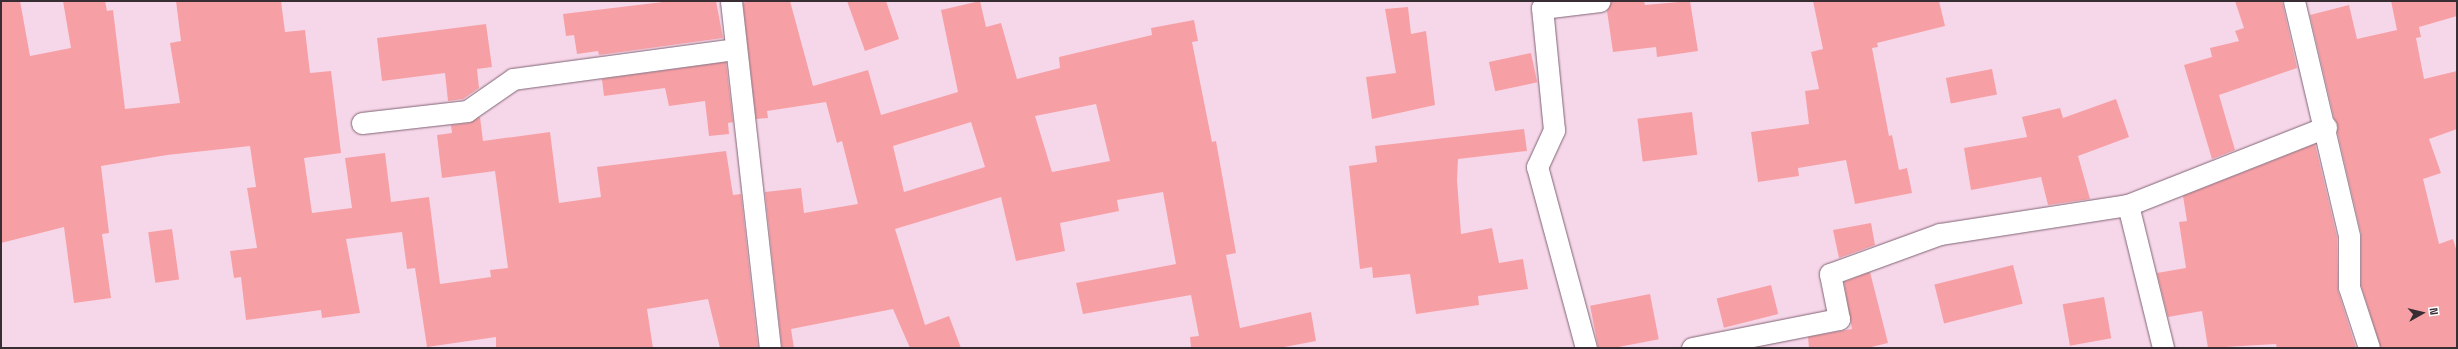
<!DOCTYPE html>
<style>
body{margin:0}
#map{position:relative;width:2458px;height:349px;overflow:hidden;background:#f6d7e9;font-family:"Space Grotesk",sans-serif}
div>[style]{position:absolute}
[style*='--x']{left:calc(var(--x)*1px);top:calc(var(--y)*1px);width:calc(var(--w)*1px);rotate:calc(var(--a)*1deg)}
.building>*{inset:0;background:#f6a0a5;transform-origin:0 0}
.roads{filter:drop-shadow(0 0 1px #806575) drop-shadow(0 0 1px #806575)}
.street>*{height:21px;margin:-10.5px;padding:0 10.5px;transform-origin:10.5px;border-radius:10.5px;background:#fff}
span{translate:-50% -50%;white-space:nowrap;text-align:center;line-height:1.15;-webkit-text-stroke:4px #fff;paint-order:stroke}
.frame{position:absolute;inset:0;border:2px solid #392d34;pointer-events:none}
.north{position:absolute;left:2402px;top:293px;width:40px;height:40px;-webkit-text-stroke:3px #fff;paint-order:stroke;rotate:82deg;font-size:11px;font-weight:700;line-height:16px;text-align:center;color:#392d34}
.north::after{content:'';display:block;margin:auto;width:14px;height:18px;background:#392d34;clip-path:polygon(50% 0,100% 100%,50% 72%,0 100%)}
</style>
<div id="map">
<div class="building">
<i style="clip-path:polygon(1px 1px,20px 1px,30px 56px,71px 48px,63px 1px,105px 1px,107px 11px,113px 10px,125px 109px,180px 103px,170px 43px,181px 41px,176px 1px,281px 1px,285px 32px,305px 30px,310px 73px,331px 71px,341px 153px,304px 158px,312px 213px,352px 208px,345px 158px,385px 153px,391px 202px,429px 197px,440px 284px,491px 277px,490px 270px,508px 268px,495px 171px,442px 178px,437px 135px,452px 133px,451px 125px,469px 123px,480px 117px,483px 141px,550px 132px,559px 203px,601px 197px,597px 167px,726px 151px,733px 195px,741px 194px,758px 348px,720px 348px,708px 299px,647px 309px,653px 348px,496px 348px,496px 337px,427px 347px,415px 268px,407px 269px,402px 232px,346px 239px,360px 313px,322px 318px,321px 310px,246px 320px,241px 277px,234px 278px,230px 251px,257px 248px,247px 188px,256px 187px,250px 146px,167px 155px,101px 166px,109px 233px,102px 234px,111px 298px,74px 303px,64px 227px,1px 243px)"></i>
<i style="clip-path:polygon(671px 1px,716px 1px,723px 38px,599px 55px,598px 51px,577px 54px,574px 35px,566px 36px,563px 14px)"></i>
<i style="clip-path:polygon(evenodd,750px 1px,790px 1px,813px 86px,868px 70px,881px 115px,958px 92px,941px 10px,980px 1px,986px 27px,1001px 23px,1017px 79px,1060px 68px,1059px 57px,1152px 35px,1151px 28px,1194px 20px,1198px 41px,1192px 42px,1212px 142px,1216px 141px,1236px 253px,1226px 255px,1240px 328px,1311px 312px,1316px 341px,1279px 348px,1191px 348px,1190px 337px,1199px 336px,1191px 295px,1083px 314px,1076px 283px,1176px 264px,1163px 192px,1117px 200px,1119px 211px,1060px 223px,1065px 251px,1016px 261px,1001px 197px,895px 229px,925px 325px,949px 316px,961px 348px,910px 348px,893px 309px,791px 329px,794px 348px,782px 348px,765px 192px,801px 188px,804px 213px,858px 204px,842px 141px,837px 143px,826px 102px,767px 111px,768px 118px,756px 119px,743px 3px,750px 1px,1096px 104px,1110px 161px,1052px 172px,1035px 116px,1096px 104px,750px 1px,971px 122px,985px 167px,904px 192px,893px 146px,971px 122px)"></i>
<i style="clip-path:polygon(847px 1px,886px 1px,899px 39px,865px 51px)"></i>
<i style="clip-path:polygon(1612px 1px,1644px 1px,1645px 5px,1690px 1px,1698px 51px,1657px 57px,1656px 47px,1613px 52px,1607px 11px)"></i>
<i style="clip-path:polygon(1813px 1px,1939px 1px,1945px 26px,1877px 43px,1878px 47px,1872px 48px,1889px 136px,1892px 135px,1899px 170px,1907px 168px,1912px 193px,1855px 204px,1846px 160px,1798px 168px,1799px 176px,1758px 182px,1751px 132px,1809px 124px,1805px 91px,1819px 89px,1811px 52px,1823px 49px)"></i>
<i style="clip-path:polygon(2235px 1px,2282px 1px,2297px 68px,2219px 95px,2235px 150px,2212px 159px,2184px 65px,2212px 57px,2210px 48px,2239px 41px,2235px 31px,2244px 28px)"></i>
<i style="clip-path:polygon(2391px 1px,2457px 1px,2457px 16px,2419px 27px,2421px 37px,2416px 38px,2424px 79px,2457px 71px,2457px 129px,2429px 139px,2441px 173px,2423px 179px,2439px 244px,2453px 239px,2457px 252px,2457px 348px,2381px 348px,2361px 285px,2361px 233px,2310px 15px,2349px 5px,2357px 39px,2397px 30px)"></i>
<i style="clip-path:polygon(1408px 7px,1411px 34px,1426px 31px,1435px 105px,1372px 119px,1366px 77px,1396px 73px,1385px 9px)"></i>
<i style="clip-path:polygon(486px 24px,492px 67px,477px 69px,479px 88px,463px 99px,448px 101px,445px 73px,382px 81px,377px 38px)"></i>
<i style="left:1531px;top:53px;width:30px;height:43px;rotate:78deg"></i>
<i style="clip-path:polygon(726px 62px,733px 122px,728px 123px,729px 134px,709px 136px,705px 101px,669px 106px,665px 88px,604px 96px,602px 79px)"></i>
<i style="left:1992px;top:69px;width:26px;height:47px;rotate:79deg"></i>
<i style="clip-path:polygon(2116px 99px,2129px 137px,2078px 156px,2090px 199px,2048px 205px,2041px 177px,1971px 190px,1964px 148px,2027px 137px,2022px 117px,2060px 108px,2063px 118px)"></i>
<i style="left:1692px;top:112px;width:43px;height:55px;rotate:83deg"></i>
<i style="clip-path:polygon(1524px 129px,1527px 151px,1458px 159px,1457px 180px,1461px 234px,1492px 228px,1499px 263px,1523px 259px,1528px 289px,1478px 296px,1479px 305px,1416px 314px,1410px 274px,1373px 278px,1372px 267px,1360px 269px,1349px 166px,1377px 162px,1375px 146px)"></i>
<i style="clip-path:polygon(2315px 144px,2337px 237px,2338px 291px,2356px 348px,2277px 348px,2276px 344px,2208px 348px,2202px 311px,2168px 317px,2157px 273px,2186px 268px,2179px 222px,2187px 221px,2183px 196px)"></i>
<i style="clip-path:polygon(1871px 223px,1875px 245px,1839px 258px,1833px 230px)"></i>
<i style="left:172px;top:229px;width:51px;height:24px;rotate:82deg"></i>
<i style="left:2013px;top:265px;width:40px;height:81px;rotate:76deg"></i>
<i style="clip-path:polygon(1870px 272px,1888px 343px,1867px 348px,1809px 348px,1808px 337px,1852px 329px,1844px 282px)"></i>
<i style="left:1771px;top:285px;width:30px;height:56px;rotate:76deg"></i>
<i style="left:1650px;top:294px;width:46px;height:61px;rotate:79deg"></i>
<i style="left:2104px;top:297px;width:42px;height:42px;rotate:80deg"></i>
</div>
<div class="roads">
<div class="street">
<i style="--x:731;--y:1;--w:349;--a:83.6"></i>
<i style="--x:2294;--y:1;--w:241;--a:76.8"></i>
<i style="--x:2349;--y:236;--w:51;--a:90"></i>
<i style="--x:2349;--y:287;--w:64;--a:71.8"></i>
<i style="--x:362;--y:123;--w:106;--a:-6.5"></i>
<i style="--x:467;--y:111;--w:56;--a:-34.8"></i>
<i style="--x:513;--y:79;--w:224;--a:-7.7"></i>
<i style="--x:2128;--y:205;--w:147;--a:76.2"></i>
<i style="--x:1586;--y:348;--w:188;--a:-105.1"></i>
<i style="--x:1537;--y:167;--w:41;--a:-65.3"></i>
<i style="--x:1554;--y:130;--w:123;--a:-95.6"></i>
<i style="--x:1542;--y:8;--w:58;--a:-6.9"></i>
<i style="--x:1692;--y:348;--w:150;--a:-11.2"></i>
<i style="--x:1839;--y:319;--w:46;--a:-101.3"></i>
<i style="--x:1830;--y:274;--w:117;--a:-20"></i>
<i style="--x:1940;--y:234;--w:190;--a:-8.8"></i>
<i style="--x:2128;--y:205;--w:213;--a:-21.5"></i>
</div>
</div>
<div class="frame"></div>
<div class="north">N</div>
</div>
